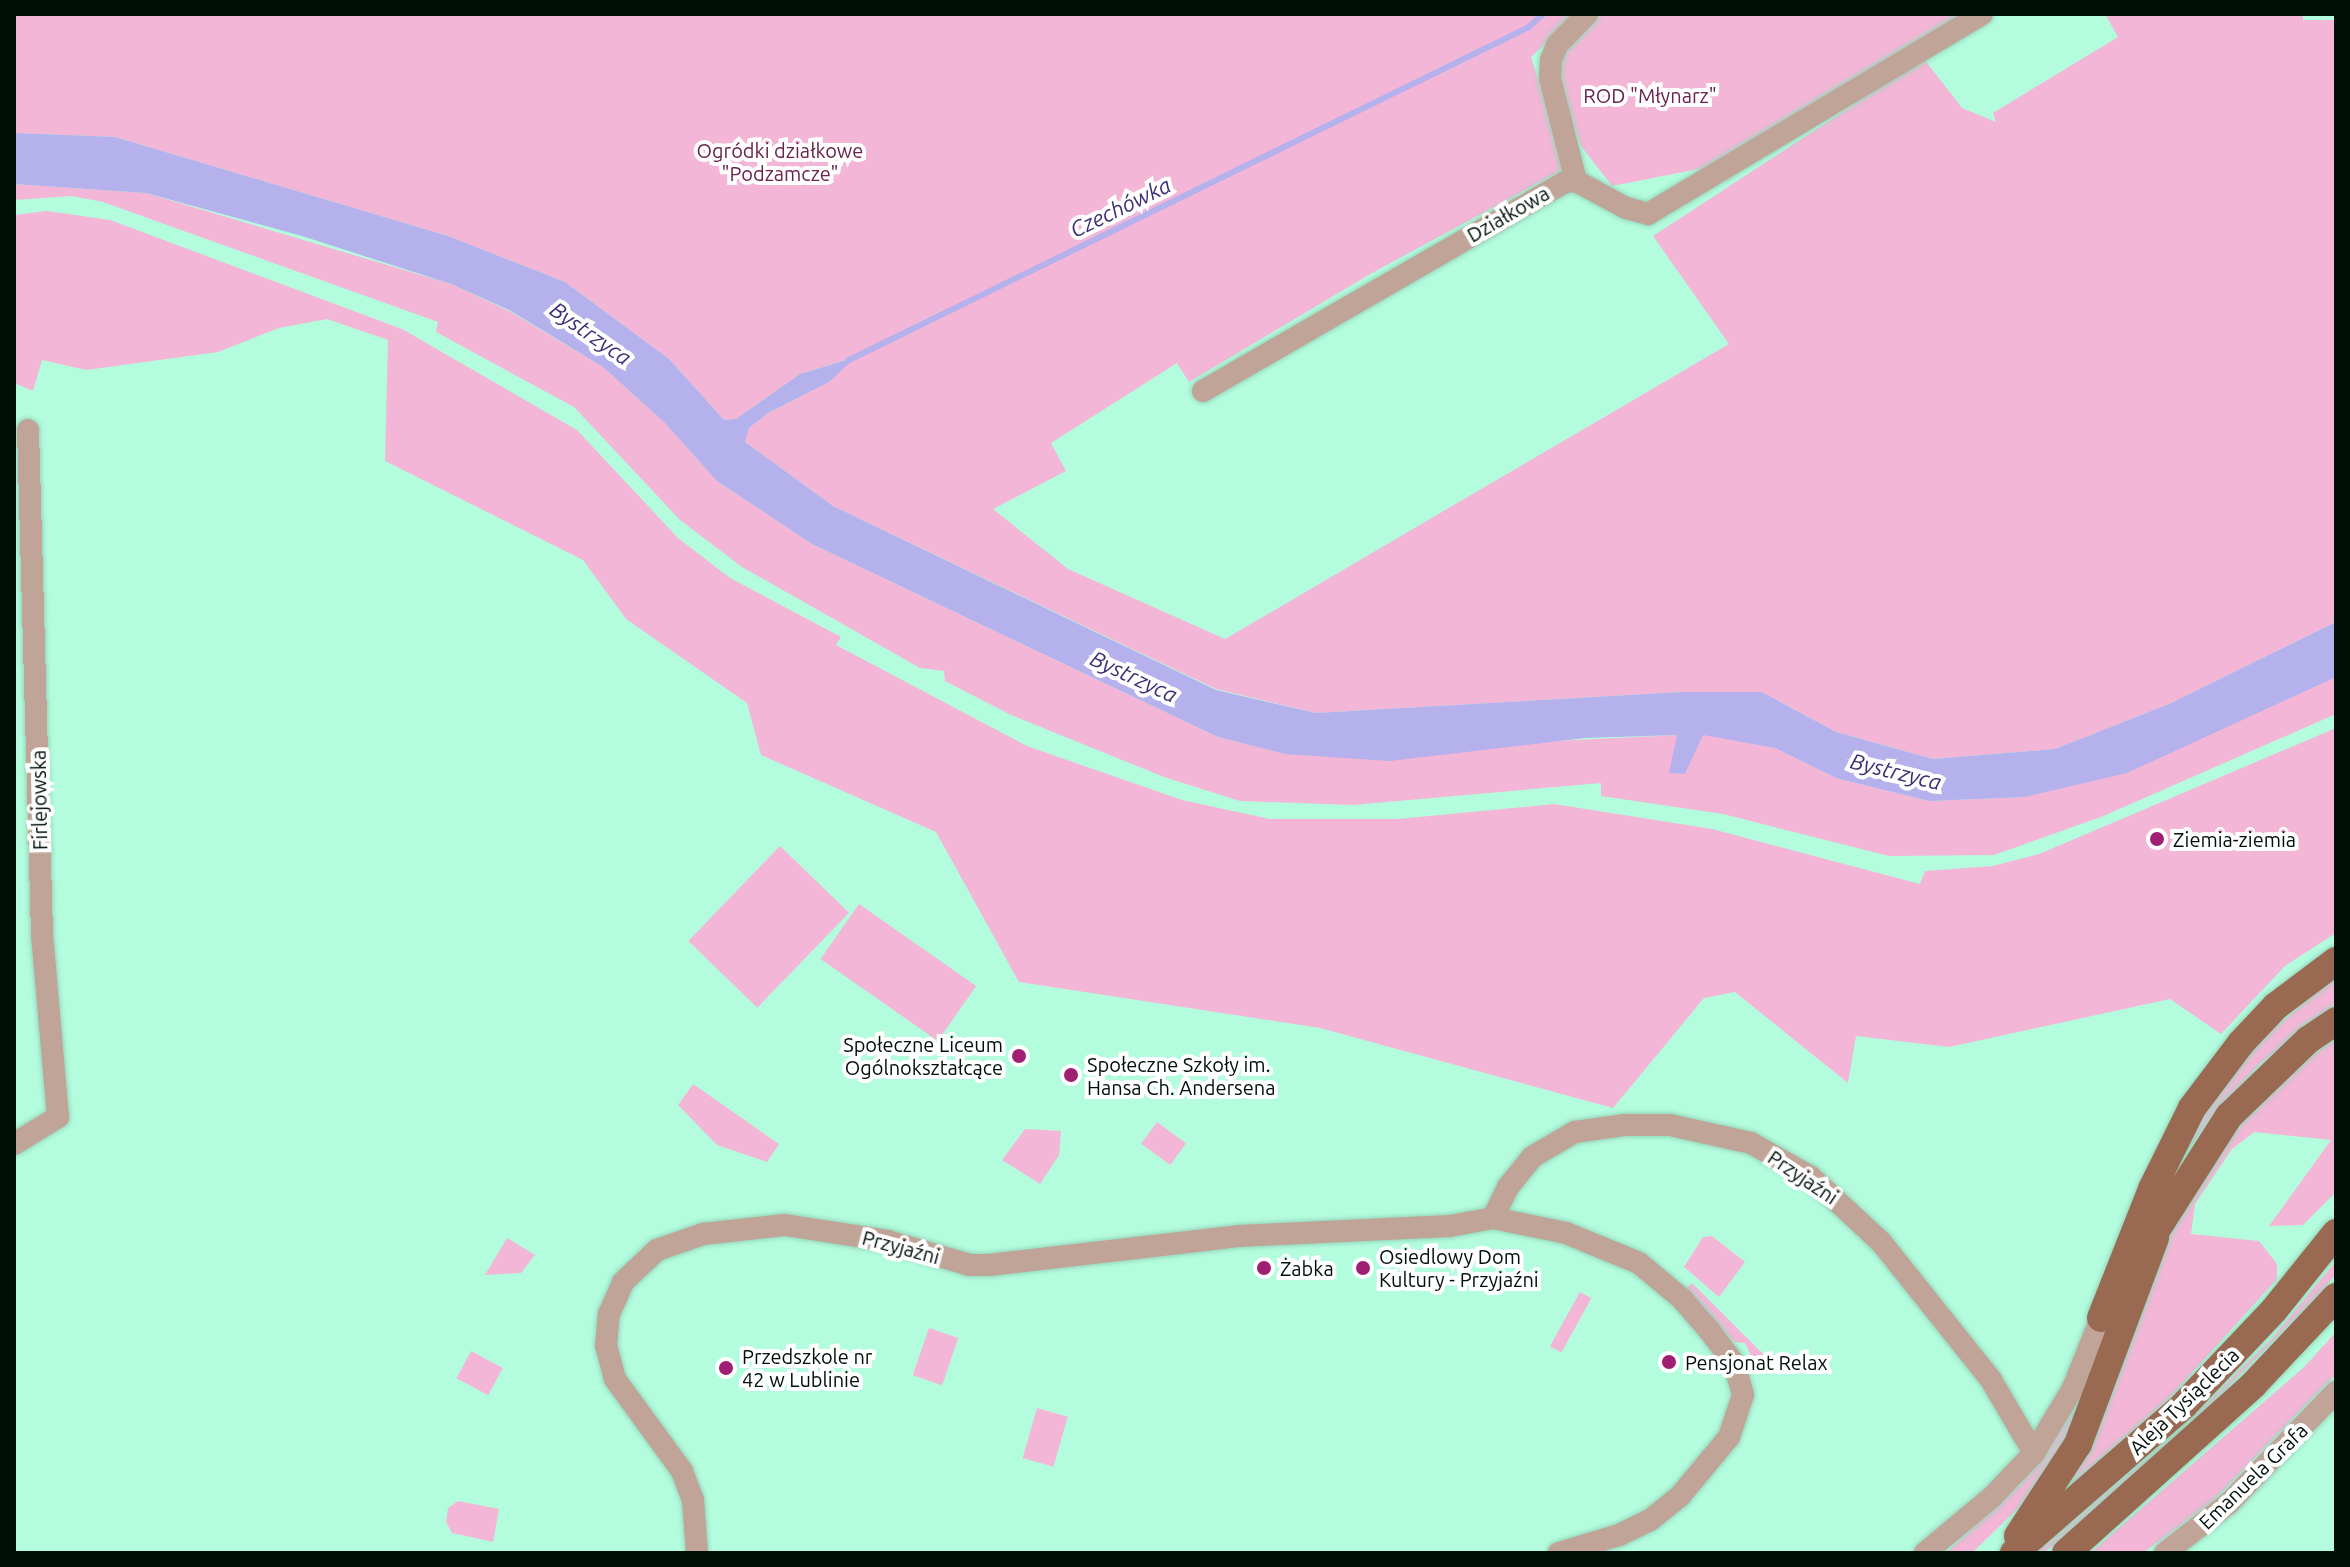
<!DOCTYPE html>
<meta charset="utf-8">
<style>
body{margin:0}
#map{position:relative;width:2350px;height:1567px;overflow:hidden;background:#b4fcde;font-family:Ubuntu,sans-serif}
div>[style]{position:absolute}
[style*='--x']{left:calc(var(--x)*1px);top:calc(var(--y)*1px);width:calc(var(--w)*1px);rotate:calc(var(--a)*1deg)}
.green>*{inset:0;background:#f3b6d6;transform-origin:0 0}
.water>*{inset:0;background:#b4b1ed}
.stream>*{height:6px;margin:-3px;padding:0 3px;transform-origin:3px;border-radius:3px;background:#b4b1ed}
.roads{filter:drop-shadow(0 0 2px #97d6bc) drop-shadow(0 0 2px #97d6bc)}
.minor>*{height:22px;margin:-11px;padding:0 11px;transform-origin:11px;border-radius:11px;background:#c0a497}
.major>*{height:28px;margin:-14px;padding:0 14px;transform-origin:14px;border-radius:14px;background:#996952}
.dots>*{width:22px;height:22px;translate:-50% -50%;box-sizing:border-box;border:4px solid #fff;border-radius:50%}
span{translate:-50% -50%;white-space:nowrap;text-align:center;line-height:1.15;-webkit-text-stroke:8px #fff;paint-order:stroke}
.park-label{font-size:20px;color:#6a224e}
.street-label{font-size:20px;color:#001009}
.poi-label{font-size:20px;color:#001009}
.left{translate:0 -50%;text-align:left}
.right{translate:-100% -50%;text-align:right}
.water-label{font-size:22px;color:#3b2f75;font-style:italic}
.frame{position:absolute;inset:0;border:16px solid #001009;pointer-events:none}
</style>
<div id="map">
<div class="green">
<i style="clip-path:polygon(14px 14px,1577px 14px,1531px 57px,1566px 168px,1372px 273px,1189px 382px,1177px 363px,1051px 443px,1066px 471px,993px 509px,1068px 569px,1225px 639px,1729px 344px,1653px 236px,1924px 59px,1962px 108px,1996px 122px,1993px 113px,2118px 37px,2105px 14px,2303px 14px,2303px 20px,2336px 20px,2336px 622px,2169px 704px,2055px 749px,1933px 759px,1836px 732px,1762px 692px,1682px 692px,1316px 713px,1216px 689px,833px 506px,745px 442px,749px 428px,768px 413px,829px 382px,855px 357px,800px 374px,736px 419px,724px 420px,669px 359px,565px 282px,448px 236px,115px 137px,14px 133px)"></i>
<i style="clip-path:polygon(1596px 14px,1963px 14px,1709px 167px,1612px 186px,1581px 146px,1556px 76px,1557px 57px)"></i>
<i style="clip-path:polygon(14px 184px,146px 193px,451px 284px,509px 311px,603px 367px,664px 422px,717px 481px,812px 544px,1218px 737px,1285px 754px,1678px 735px,1670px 772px,1685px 774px,1702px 734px,1775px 748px,1836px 778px,1929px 801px,2025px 797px,2336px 677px,2336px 714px,2101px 817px,1994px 855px,1889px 856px,1723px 814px,1601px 796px,1601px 783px,1352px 805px,1240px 801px,1164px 777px,1011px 715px,945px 681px,944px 671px,920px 668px,742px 567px,680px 520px,574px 407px,436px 332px,438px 322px,103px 202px,72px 196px,14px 200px)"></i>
<i style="clip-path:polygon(47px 211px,110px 220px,402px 329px,577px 430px,678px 538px,730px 578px,841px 637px,836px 645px,1027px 746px,1182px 800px,1270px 819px,1398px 819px,1554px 804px,1712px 829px,1920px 884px,1925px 871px,1993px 866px,2039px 854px,2336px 728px,2336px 933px,2285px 966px,2221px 1034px,2170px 999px,1949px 1047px,1856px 1036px,1848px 1083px,1735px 992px,1704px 998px,1613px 1108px,1320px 1028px,1019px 982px,936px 832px,761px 755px,747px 703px,626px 619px,583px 560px,385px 461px,388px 340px,327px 319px,279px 328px,218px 352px,86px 370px,42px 360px,33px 391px,14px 383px,14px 215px)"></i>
<i style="left:780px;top:846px;width:96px;height:132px;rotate:44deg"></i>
<i style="left:859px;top:904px;width:143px;height:67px;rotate:35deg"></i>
<i style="clip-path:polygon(2336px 975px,2336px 1004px,2261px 1063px,2216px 1111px,2157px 1193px,2184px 1135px,2220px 1089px,2269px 1033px)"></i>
<i style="clip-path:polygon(2336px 1037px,2336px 1192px,2303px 1225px,2269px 1226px,2331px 1140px,2254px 1132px,2232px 1149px,2195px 1204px,2191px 1234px,2259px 1241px,2277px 1264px,2277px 1279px,2164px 1404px,2064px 1491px,2096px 1431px,2162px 1244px,2224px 1140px,2282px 1080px)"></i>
<i style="clip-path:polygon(693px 1084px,779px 1144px,767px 1162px,717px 1145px,678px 1105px)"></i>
<i style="left:1157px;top:1122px;width:36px;height:27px;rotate:36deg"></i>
<i style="clip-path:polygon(1025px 1129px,1061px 1131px,1059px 1155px,1040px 1184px,1002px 1160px)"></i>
<i style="clip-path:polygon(1712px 1236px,1745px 1262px,1719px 1297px,1684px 1267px,1703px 1237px)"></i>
<i style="clip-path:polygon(507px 1238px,535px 1255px,521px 1273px,485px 1275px)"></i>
<i style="clip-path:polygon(2336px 1261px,2336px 1274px,2323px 1290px,2164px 1452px,2044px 1553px,2036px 1553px,2176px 1433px,2273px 1337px)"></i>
<i style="clip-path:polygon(1692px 1283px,1766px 1357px,1768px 1365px,1760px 1375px,1745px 1343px,1734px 1342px,1686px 1288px)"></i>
<i style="left:1580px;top:1292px;width:13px;height:62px;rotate:29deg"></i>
<i style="left:929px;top:1328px;width:31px;height:50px;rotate:19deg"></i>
<i style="clip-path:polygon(2336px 1332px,2336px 1374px,2213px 1501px,2143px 1553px,2090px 1553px,2304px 1367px)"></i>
<i style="left:471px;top:1351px;width:36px;height:31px;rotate:28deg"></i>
<i style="clip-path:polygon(2084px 1396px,2070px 1436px,2039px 1488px,1972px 1553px,1946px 1553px,2021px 1484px)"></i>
<i style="left:1037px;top:1408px;width:32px;height:52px;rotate:16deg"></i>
<i style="clip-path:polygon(458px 1501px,499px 1509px,493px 1542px,452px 1533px,446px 1522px,448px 1508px)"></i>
</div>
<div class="water">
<i style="clip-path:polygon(14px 133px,115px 137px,448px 236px,565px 282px,669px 359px,724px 420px,736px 419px,800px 374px,856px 357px,829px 382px,768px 413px,749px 428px,745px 442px,833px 506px,1216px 690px,1316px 713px,1682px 692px,1762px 692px,1836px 732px,1933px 759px,2055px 749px,2169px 704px,2336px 622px,2336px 677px,2127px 773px,2025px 797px,1929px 801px,1836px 778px,1775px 748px,1703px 735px,1685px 774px,1669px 773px,1677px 735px,1585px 738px,1390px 761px,1285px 754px,1218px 737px,812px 544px,717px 481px,664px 422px,603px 367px,509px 310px,451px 284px,302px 236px,146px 193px,14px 184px)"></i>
</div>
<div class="stream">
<i style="--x:849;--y:360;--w:757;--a:-26.09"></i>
<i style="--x:1529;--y:27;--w:19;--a:-43"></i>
</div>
<div class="roads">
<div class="minor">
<i style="--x:1576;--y:181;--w:106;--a:-104.2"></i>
<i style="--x:1550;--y:78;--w:18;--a:-87"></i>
<i style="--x:1551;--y:60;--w:16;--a:-68"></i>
<i style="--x:1557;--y:45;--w:43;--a:-45.9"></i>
<i style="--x:1203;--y:391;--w:418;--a:-30"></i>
<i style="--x:1565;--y:182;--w:11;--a:-5"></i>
<i style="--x:1576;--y:181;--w:57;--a:28.4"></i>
<i style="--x:1626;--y:208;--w:23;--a:15"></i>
<i style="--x:1648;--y:214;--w:389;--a:-30.9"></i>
<i style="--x:14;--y:1144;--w:52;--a:-31.5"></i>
<i style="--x:58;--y:1117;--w:184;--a:-95"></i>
<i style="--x:42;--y:934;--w:504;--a:-91.59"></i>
<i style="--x:1493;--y:1218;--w:34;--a:-64"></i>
<i style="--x:1508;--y:1187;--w:38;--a:-51"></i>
<i style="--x:1532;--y:1157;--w:50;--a:-30.2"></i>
<i style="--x:1575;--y:1132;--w:49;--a:-8.1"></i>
<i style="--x:1624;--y:1125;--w:46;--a:0"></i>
<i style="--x:1670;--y:1125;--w:83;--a:12.5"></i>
<i style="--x:1751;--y:1143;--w:69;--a:29.5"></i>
<i style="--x:1811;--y:1177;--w:96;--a:42.9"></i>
<i style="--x:1881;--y:1242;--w:176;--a:51.4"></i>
<i style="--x:1991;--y:1380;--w:85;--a:59.5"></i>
<i style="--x:697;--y:1553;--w:53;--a:-94.3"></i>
<i style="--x:693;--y:1500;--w:31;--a:-111"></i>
<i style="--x:682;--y:1471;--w:114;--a:-126.1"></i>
<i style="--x:615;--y:1379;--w:34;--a:-105"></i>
<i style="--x:606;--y:1346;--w:32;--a:-85"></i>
<i style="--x:609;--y:1314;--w:35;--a:-66"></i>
<i style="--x:623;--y:1282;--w:47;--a:-43.3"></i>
<i style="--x:657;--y:1250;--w:49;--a:-19.2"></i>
<i style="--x:703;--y:1234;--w:82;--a:-6.3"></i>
<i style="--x:785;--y:1225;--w:104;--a:8.8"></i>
<i style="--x:888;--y:1241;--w:85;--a:16.3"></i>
<i style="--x:970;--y:1265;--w:19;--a:0"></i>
<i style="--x:989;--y:1265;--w:251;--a:-6.6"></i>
<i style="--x:1238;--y:1236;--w:212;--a:-2.7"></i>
<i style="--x:1450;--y:1226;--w:44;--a:-10.5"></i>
<i style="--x:1493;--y:1218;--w:75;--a:11.6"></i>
<i style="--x:1566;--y:1233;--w:79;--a:22.3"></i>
<i style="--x:1639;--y:1263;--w:56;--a:39.9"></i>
<i style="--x:1682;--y:1299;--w:41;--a:48.9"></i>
<i style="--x:1709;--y:1330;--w:41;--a:52.9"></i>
<i style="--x:1734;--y:1363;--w:33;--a:74"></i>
<i style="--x:1743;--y:1395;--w:44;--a:108.4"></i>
<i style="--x:1729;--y:1437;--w:77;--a:129.7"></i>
<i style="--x:1680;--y:1496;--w:38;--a:141"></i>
<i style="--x:1650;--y:1520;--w:34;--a:154"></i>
<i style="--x:1619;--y:1535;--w:63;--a:163.3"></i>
<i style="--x:1925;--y:1553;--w:87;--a:-39.9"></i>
<i style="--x:1992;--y:1497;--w:61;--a:-46.3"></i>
<i style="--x:2034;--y:1453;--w:76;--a:-59"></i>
<i style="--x:2073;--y:1388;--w:75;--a:-68.2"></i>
<i style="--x:2165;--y:1553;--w:81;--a:-38"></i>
<i style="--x:2229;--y:1503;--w:154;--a:-46.1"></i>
</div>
<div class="major">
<i style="--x:2141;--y:1254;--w:164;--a:-57.5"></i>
<i style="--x:2229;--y:1116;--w:110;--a:-43.9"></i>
<i style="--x:2308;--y:1040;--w:34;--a:-34"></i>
<i style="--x:2101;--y:1318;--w:139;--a:-68.4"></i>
<i style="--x:2152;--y:1189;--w:90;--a:-63.7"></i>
<i style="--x:2192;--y:1108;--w:81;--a:-53"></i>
<i style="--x:2241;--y:1043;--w:51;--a:-46.6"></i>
<i style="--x:2276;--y:1006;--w:75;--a:-36.9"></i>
<i style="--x:2018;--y:1536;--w:110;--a:-56.9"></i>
<i style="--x:2078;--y:1444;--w:220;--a:-69.5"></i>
<i style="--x:2014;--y:1553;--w:225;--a:-41"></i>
<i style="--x:2184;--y:1405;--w:131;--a:-46.5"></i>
<i style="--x:2274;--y:1310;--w:99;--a:-51.2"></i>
<i style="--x:2066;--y:1553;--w:251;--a:-41.9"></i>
<i style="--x:2253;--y:1385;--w:121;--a:-46.7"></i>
</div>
</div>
<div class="dots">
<i style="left:2157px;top:839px;background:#9f1f72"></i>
<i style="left:1019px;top:1056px;background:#9f1f72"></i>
<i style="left:1071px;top:1075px;background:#9f1f72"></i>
<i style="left:1264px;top:1268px;background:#9f1f72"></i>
<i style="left:1363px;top:1268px;background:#9f1f72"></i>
<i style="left:1669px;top:1362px;background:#9f1f72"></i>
<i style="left:726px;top:1368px;background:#9f1f72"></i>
</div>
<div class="park-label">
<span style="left:1650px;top:95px">ROD "Młynarz"</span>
<span style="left:780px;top:162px">Ogródki działkowe<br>"Podzamcze"</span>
</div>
<div class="street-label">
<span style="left:1508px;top:214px;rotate:-30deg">Działkowa</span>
<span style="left:39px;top:800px;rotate:-91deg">Firlejowska</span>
<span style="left:1803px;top:1177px;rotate:34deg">Przyjaźni</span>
<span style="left:901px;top:1247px;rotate:15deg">Przyjaźni</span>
<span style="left:2184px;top:1401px;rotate:-44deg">Aleja Tysiąclecia</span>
<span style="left:2253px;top:1476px;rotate:-44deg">Emanuela Grafa</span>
</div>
<div class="poi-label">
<span class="left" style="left:2173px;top:839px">Ziemia-ziemia</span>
<span class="right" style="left:1003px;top:1056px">Społeczne Liceum<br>Ogólnokształcące</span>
<span class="left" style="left:1087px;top:1076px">Społeczne Szkoły im.<br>Hansa Ch. Andersena</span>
<span class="left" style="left:1379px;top:1268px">Osiedlowy Dom<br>Kultury - Przyjaźni</span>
<span class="left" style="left:1280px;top:1268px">Żabka</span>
<span class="left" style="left:742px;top:1368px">Przedszkole nr<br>42 w Lublinie</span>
<span class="left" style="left:1685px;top:1362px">Pensjonat Relax</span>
</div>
<div class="water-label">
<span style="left:1120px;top:207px;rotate:-26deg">Czechówka</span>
<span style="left:591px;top:333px;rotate:35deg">Bystrzyca</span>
<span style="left:1134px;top:676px;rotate:25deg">Bystrzyca</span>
<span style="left:1896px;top:771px;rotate:14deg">Bystrzyca</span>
</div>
<div class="frame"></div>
</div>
